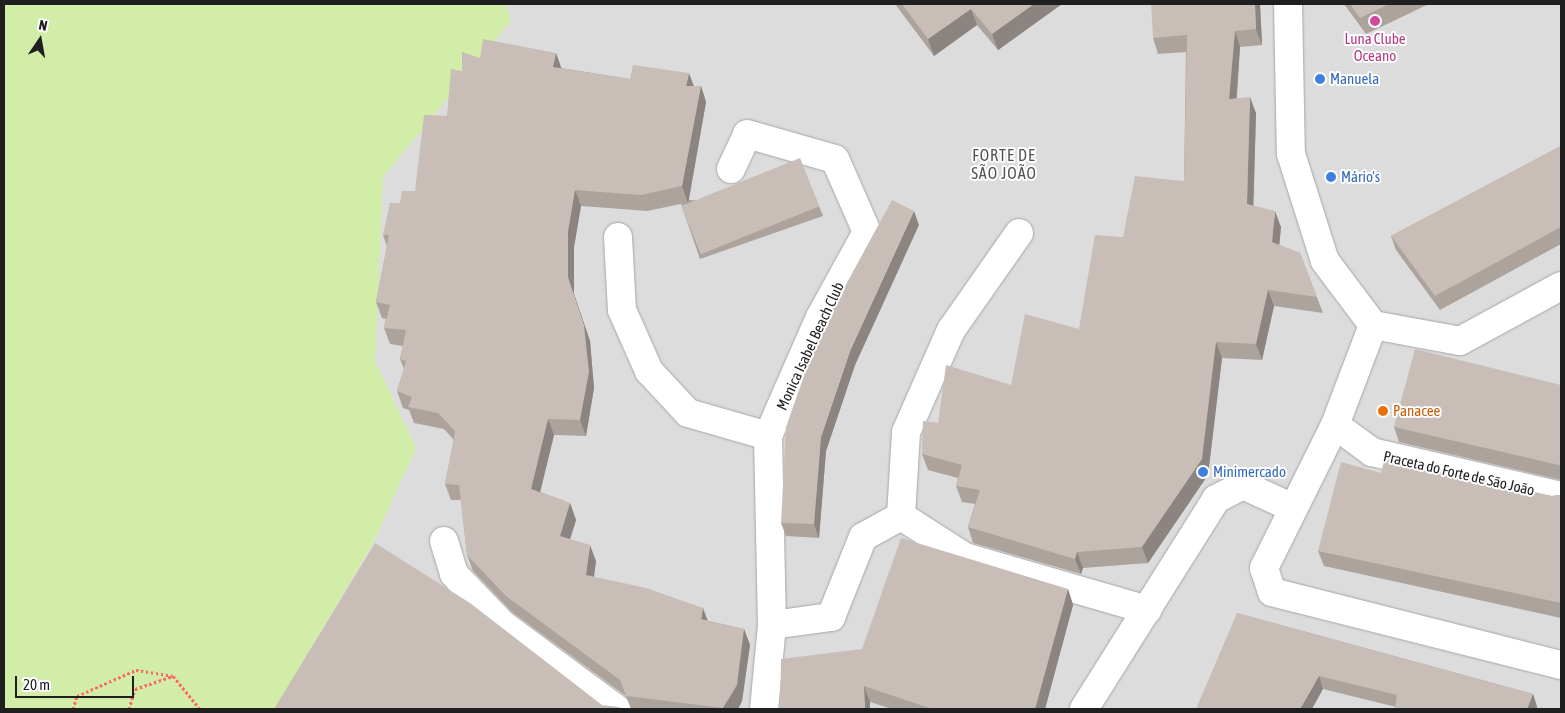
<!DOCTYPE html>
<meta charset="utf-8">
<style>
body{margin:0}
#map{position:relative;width:1565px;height:713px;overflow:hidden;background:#f0ebe4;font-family:"Asap Condensed",sans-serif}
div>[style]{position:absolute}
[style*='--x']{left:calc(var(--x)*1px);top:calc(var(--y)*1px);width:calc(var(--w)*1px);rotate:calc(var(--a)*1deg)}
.residential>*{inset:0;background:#dddcdc}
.grass>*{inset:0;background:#d2eda8}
.path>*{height:3px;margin-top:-1.5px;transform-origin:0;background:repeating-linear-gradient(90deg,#ff6768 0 2.5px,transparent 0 5px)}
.roads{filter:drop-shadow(0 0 1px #a6a6a6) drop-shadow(0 0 1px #a6a6a6)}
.minor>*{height:28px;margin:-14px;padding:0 14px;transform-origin:14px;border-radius:14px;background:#fff}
.wall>*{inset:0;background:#aca39d}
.shaded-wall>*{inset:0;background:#8c8480}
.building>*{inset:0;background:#c8bdb7;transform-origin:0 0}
.dots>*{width:14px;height:14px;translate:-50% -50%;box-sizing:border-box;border:2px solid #fff;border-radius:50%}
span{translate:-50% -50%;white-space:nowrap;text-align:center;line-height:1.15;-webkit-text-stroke:4px #fff;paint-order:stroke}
.hotel-label{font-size:15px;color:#b23c85}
.shop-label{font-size:15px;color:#366cbe}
.left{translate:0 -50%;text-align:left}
.street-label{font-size:15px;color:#1f1f1f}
.food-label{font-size:15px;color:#c56008}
.neighbourhood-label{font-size:16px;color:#525252;letter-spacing:1px}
.frame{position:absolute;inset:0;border:5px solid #1f1f1f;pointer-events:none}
.north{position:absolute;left:15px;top:15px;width:50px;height:50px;-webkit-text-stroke:4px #fff;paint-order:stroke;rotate:12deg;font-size:14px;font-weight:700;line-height:20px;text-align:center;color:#1f1f1f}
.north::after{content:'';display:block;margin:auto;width:18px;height:22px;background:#1f1f1f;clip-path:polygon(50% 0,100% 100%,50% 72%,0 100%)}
.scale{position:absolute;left:15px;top:676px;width:119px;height:22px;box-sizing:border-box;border:2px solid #1f1f1f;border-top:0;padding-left:6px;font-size:15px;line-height:18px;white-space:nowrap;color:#1f1f1f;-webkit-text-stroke:4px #fff;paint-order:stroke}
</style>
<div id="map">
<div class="residential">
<i style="clip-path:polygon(506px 4px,1561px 4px,1561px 709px,275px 709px,373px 543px,416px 448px,375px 361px,382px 176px,511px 21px)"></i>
</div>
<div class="grass">
<i style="clip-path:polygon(4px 4px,506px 4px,511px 21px,383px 177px,375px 361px,416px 448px,373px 543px,275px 709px,4px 709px)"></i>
</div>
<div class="path">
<i style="--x:73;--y:709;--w:14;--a:-73"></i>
<i style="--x:77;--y:696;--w:64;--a:-23.8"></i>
<i style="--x:136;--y:670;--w:37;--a:9"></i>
<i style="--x:129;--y:709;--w:21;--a:-73"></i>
<i style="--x:135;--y:689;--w:40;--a:-18.9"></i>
<i style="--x:173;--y:676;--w:43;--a:50.7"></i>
</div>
<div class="roads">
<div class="minor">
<i style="--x:1288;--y:4;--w:150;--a:88.9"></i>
<i style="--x:1291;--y:154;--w:112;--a:72.4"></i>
<i style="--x:1325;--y:261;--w:80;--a:53.1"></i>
<i style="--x:1373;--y:325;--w:88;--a:10.4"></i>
<i style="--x:1460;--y:341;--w:115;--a:-28.6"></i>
<i style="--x:731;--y:169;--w:38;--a:-65"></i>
<i style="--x:747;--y:134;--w:91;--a:15.9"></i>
<i style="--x:835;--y:159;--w:80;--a:66.3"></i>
<i style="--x:867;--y:232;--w:97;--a:118.9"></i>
<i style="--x:820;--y:317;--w:130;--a:113.6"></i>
<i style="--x:768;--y:436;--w:189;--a:88.8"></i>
<i style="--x:772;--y:625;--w:84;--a:95.4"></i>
<i style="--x:1019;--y:233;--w:118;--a:125"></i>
<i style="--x:951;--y:330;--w:111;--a:113.8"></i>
<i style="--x:906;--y:432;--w:84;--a:93.4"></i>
<i style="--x:901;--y:516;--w:76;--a:32.6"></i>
<i style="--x:965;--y:557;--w:190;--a:16.2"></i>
<i style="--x:618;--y:237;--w:73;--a:86.9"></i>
<i style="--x:622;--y:310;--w:67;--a:66.1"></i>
<i style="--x:649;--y:371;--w:57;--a:47.1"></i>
<i style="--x:688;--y:413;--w:83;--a:16"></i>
<i style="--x:1373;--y:325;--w:107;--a:110.8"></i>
<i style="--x:1335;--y:425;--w:160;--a:116.4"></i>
<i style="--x:1264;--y:568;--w:25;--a:72"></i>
<i style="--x:1272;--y:592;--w:298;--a:14.2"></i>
<i style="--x:1335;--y:425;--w:46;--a:36.1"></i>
<i style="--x:1372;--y:452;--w:194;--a:13.1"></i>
<i style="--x:444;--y:541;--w:34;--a:73"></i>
<i style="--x:454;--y:574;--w:69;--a:46.2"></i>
<i style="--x:502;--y:624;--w:143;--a:36.5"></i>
<i style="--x:772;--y:625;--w:60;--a:-7.7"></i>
<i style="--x:831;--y:617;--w:86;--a:-68.2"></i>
<i style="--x:863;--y:537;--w:43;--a:-28.9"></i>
<i style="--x:1084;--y:709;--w:248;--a:-57.8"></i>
<i style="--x:1216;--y:499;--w:30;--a:-27"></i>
<i style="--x:1243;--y:485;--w:55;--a:24.7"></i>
</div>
</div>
<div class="wall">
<i style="clip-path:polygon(895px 4px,1062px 4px,998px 50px,977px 25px,934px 56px)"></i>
<i style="clip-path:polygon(1260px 4px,1262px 45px,1240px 47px,1237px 98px,1256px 113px,1253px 206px,1281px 227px,1279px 245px,1300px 253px,1323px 313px,1274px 306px,1262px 360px,1222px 358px,1208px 475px,1148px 563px,1083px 568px,1081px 574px,973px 543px,968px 527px,975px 504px,962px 502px,956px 486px,958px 478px,928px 470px,922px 454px,938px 423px,1011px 385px,1079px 329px,1123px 237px,1184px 181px,1186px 52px,1158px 54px,1153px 38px)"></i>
<i style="clip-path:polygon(1344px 4px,1429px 4px,1366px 34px)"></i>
<i style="clip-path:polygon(556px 53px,561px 68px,630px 79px,694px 86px,701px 86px,706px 102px,689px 200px,819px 206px,823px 216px,700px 259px,681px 204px,647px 211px,581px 206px,574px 247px,574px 294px,590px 341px,594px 388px,586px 436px,554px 435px,540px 492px,570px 503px,576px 520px,570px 539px,596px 561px,594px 577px,708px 621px,744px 629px,750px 645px,742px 701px,738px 709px,631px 709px,626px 696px,512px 612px,473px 571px,467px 555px,461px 500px,451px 500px,445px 484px,454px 440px,444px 429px,414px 423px,409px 410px,403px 408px,397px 391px,404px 369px,400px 359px,403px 346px,390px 344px,384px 328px,386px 319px,382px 318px,376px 302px,387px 246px,383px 235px,400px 203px,415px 191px,447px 116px,462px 71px,480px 58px)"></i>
<i style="clip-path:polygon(1561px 146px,1561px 244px,1440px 310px,1396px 250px,1391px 236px)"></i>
<i style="clip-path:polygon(919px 225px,855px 365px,826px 451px,819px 538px,786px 536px,781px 523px)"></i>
<i style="clip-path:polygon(1561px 385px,1561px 480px,1399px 442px,1394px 427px)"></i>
<i style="clip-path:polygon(1381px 473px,1552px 496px,1560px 495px,1561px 494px,1561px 618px,1324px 566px,1318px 551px)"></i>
<i style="clip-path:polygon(1068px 589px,1073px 605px,1045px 709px,892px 709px,870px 702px,780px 709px,862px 649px)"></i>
<i style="clip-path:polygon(1237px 613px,1533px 694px,1537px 707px,1536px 709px,1395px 709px,1396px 707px,1323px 689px)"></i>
</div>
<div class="shaded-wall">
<i style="clip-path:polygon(1034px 4px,1062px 4px,998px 50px,992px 34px)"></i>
<i style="clip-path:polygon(1255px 4px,1260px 4px,1262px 45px,1256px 29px)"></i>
<i style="clip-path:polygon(971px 9px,977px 25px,934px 56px,928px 39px)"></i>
<i style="clip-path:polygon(1235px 31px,1240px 47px,1235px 115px,1229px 99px)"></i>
<i style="clip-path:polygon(556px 53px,562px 70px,553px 67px)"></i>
<i style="clip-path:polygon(689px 73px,695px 89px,686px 86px)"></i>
<i style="clip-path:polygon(701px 86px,706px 102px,688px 203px,682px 186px)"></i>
<i style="clip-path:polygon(1250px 97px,1256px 113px,1253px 220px,1247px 204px)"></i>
<i style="clip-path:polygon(575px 190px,581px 206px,574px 247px,574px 294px,590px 341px,594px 388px,586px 436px,580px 420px,568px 277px,568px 231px)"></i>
<i style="clip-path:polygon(914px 211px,919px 225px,855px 365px,826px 451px,819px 538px,814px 524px,821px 437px,850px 351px)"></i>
<i style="clip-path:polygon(1275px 211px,1281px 227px,1278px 258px,1272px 242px)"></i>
<i style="clip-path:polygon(1268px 290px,1274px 306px,1262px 360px,1256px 344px)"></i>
<i style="clip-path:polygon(1216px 342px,1222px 358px,1208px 475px,1148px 563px,1142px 547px)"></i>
<i style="clip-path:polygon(548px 419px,554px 435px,537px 505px,531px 489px)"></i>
<i style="clip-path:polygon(570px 503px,576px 520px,566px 552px,560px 536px)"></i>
<i style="clip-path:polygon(590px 545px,596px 561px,592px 591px,586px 575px)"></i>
<i style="clip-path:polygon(1077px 552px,1083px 568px,1081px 574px,1075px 559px)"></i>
<i style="clip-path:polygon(1068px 589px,1073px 605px,1045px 709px,1035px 709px)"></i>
<i style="clip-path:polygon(703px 608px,709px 624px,701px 619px)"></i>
<i style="clip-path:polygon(744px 629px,750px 645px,742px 701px,738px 709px,724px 709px,723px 708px)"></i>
<i style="clip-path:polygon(1319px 676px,1323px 689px,1312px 709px,1300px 709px)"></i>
<i style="clip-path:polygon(864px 686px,870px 702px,870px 709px,865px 709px)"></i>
<i style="clip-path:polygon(1533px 694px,1537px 707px,1536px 709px,1527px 709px)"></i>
</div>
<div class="building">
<i style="clip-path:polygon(902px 4px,1034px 4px,992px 34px,971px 9px,928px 39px)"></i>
<i style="clip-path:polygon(1151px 4px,1255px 4px,1256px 29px,1235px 31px,1229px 99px,1250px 97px,1247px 204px,1275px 211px,1272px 242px,1300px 253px,1317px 297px,1268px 290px,1256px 344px,1216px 342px,1202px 459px,1142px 547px,1077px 552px,1075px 559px,968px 527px,980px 490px,956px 486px,962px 465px,922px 454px,923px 421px,938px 423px,946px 365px,1011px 385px,1025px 314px,1079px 329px,1095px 235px,1123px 237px,1135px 176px,1184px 181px,1187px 35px,1153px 38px)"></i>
<i style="clip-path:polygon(1350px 4px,1389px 4px,1360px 18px)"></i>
<i style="clip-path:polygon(483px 39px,556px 53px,553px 67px,630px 79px,633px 65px,689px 73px,686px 86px,701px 86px,682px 186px,641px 195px,575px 190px,568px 231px,568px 277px,584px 325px,589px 372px,580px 420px,548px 419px,531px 489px,570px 503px,560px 536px,590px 545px,586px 575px,646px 588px,703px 608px,701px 619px,744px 629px,737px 685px,723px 708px,626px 696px,620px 680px,506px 596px,467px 555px,459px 485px,445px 484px,455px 431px,438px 413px,408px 407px,412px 397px,397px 391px,406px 361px,400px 359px,406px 330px,384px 328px,390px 305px,376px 302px,389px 235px,383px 235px,390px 203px,400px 203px,402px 191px,415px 191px,424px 115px,447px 116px,451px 69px,462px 71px,462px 52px,480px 58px)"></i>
<i style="clip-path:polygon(1561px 146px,1561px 227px,1435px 296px,1391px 236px)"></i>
<i style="left:800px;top:158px;width:52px;height:128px;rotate:68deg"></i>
<i style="clip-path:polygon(892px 200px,914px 211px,850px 351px,821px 437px,814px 524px,781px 523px,786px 427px,818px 336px)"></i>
<i style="clip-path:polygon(1415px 349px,1561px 385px,1561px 467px,1559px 465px,1394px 427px)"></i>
<i style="clip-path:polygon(1385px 457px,1552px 496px,1560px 495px,1561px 494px,1561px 603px,1318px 551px,1341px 462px,1381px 473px)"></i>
<i style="clip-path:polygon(901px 538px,1068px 589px,1035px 709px,932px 709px,864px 686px,865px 709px,780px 709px,781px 659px,862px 649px)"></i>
<i style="clip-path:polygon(375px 543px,470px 603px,602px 705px,618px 707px,624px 709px,274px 709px)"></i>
<i style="clip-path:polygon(1237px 613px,1533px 694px,1527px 709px,1395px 709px,1397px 695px,1319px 676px,1300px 709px,1196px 709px)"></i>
</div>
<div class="dots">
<i style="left:1375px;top:21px;background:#d1479c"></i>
<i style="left:1320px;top:79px;background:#3f7fe0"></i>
<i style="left:1331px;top:177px;background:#3f7fe0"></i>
<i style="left:1383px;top:411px;background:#e8710a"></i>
<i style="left:1203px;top:472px;background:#3f7fe0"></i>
</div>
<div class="hotel-label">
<span style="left:1375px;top:47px">Luna Clube<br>Oceano</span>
</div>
<div class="shop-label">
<span class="left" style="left:1330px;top:79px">Manuela</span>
<span class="left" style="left:1341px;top:177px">Mário's</span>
<span class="left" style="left:1213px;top:472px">Minimercado</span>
</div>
<div class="street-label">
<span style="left:810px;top:346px;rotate:-65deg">Monica Isabel Beach Club</span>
<span style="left:1459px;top:473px;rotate:13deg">Praceta do Forte de São João</span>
</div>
<div class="food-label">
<span class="left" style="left:1393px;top:411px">Panacee</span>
</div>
<div class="neighbourhood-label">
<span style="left:1004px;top:164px">FORTE DE<br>SÃO JOÃO</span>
</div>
<div class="frame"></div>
<div class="north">N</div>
<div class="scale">20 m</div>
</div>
